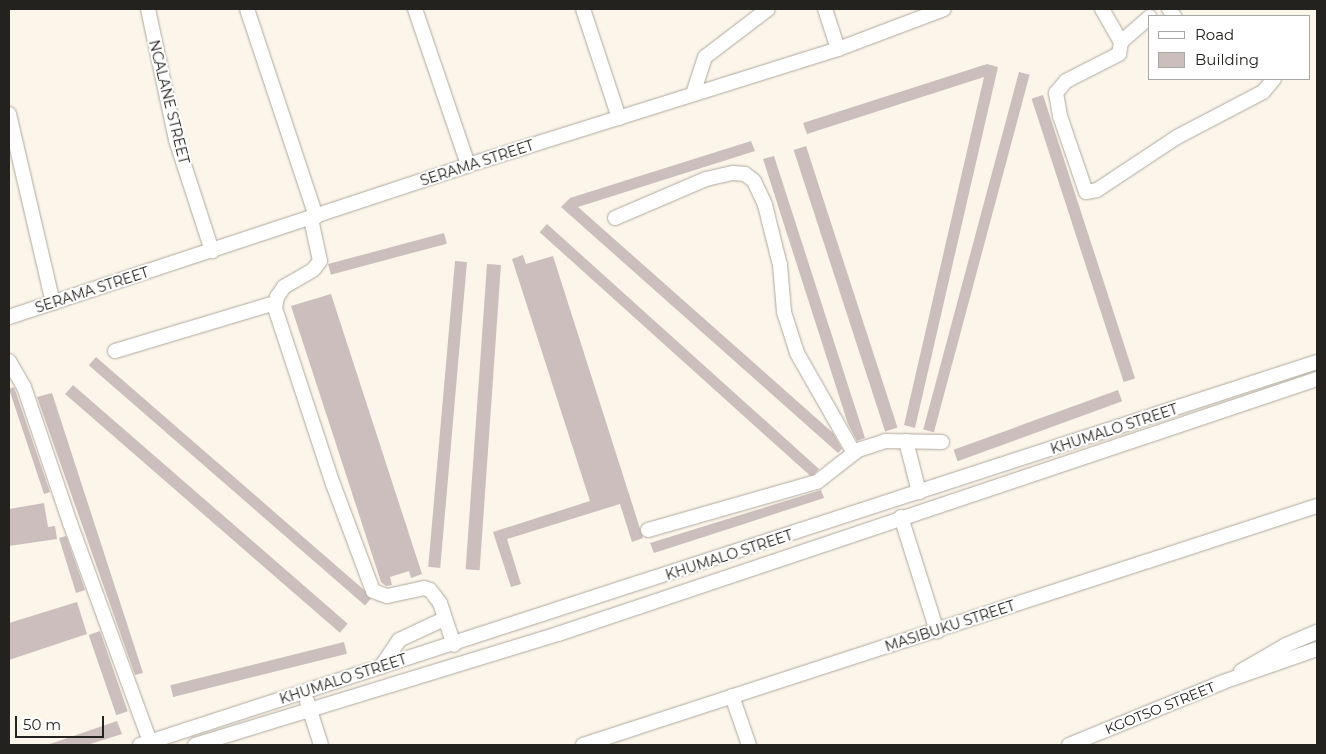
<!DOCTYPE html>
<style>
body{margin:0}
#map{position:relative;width:1326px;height:754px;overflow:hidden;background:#fcf5ea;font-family:Montserrat,sans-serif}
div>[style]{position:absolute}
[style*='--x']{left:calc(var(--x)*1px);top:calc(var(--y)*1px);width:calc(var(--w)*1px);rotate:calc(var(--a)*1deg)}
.building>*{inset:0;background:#cbbebc;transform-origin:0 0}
.roads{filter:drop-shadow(0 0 1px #afa89f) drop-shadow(0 0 1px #afa89f)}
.minor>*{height:14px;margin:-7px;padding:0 7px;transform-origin:7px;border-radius:7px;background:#fff}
span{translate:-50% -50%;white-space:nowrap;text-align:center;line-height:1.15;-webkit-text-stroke:4px #fff;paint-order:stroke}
.street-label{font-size:14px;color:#24221e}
.frame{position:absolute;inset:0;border:10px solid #24221e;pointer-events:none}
.legend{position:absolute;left:1148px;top:15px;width:162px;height:65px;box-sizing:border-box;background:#fff;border:1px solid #a7a7a5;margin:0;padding:6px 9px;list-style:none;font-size:15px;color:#24221e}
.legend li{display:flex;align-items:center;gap:10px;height:25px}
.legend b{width:25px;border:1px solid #a7a7a5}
.scale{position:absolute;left:15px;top:716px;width:89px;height:22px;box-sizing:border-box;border:2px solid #24221e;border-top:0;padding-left:6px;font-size:15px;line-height:18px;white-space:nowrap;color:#24221e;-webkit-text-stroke:4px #fff;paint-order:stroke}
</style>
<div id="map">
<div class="building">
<i style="clip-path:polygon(987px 64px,998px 67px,915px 428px,904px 425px,984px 77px,807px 134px,803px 123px)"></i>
<i style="left:1019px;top:72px;width:11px;height:370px;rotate:15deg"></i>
<i style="left:1043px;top:95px;width:298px;height:12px;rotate:72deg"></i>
<i style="clip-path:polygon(751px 141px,755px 151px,578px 207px,833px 433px,842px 449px,838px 453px,561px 207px,570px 198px)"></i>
<i style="left:806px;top:146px;width:296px;height:13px;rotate:72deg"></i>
<i style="clip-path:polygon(774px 156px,865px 438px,857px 441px,848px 424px,763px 159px)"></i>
<i style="left:547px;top:224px;width:366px;height:11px;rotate:42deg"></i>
<i style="left:444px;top:233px;width:11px;height:120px;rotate:75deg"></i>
<i style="clip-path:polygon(523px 255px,526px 264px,553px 256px,643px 538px,632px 542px,620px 504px,507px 539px,521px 584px,511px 587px,493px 532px,590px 501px,512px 259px)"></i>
<i style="left:455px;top:261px;width:12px;height:307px;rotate:5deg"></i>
<i style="left:487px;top:264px;width:14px;height:306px;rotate:4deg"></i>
<i style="clip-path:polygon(331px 294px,422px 574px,411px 578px,409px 571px,390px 577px,392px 585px,386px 586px,381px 582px,291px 306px)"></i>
<i style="left:96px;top:357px;width:366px;height:11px;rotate:41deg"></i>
<i style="left:73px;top:385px;width:364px;height:12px;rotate:41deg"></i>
<i style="clip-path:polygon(14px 387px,50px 492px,44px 494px,9px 389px)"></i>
<i style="left:1118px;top:390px;width:12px;height:175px;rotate:70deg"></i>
<i style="clip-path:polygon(52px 393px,143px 673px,135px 675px,37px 397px)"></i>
<i style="clip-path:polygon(821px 490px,824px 498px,654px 553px,650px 543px)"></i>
<i style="clip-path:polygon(44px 503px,48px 527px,55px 526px,57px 539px,9px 546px,9px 509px)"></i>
<i style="clip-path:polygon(66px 536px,85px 590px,76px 593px,59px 538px)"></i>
<i style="clip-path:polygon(77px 602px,87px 634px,9px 660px,9px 623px)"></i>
<i style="left:100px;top:631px;width:85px;height:12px;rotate:71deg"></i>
<i style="left:344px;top:642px;width:12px;height:179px;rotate:76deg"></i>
<i style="clip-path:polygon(117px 721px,122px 734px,87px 745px,47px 745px)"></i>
</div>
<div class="roads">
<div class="minor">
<i style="--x:148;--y:9;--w:134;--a:77.9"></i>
<i style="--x:176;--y:140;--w:117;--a:72"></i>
<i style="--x:247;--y:9;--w:219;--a:71.6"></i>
<i style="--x:415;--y:9;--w:165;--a:71.2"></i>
<i style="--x:583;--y:9;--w:115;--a:71.7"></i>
<i style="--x:825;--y:9;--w:42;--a:72"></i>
<i style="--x:1102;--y:9;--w:38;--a:60"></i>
<i style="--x:1121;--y:42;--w:12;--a:99"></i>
<i style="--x:1119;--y:54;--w:59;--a:153"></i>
<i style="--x:1066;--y:81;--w:16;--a:130"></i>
<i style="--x:1056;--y:93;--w:23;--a:80"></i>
<i style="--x:1060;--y:116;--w:80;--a:71.1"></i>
<i style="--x:1086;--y:192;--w:11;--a:-10"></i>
<i style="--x:1097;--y:190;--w:96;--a:-33.5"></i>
<i style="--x:1177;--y:137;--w:97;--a:-27.6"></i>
<i style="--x:1263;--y:92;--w:17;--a:-50"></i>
<i style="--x:1169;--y:9;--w:9;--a:54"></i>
<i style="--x:1121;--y:42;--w:38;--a:-41"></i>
<i style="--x:693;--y:94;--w:39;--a:-72"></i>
<i style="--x:705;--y:57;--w:79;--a:-37.3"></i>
<i style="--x:9;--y:114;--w:194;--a:76.9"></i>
<i style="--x:615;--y:218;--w:99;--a:-23.2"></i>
<i style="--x:706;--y:179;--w:28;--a:-13"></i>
<i style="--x:733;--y:173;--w:12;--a:5"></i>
<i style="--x:745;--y:174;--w:11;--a:38"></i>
<i style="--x:754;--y:181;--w:26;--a:65"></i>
<i style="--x:765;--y:205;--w:62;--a:76"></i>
<i style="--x:780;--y:265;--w:47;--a:85.1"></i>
<i style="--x:784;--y:312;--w:43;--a:72.4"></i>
<i style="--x:797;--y:353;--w:115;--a:60.3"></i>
<i style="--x:311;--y:219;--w:43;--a:77.9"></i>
<i style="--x:320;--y:261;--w:11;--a:128"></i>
<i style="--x:313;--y:270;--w:34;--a:150"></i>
<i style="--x:284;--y:287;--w:12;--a:125"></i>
<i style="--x:277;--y:297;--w:11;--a:100"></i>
<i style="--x:275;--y:308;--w:185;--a:71.8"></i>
<i style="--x:333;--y:484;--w:114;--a:69.5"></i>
<i style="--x:373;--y:591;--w:15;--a:20"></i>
<i style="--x:387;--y:596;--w:38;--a:-12"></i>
<i style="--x:424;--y:588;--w:6;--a:18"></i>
<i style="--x:430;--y:590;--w:16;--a:52"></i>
<i style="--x:440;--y:603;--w:44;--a:71.6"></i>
<i style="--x:9;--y:317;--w:484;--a:-18.3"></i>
<i style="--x:468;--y:165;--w:388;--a:-17.4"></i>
<i style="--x:838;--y:49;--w:113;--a:-20.7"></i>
<i style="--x:115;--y:351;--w:167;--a:-16.7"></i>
<i style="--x:9;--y:361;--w:30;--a:60"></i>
<i style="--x:24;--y:387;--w:144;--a:71.3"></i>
<i style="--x:70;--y:523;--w:233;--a:69.9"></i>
<i style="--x:906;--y:441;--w:53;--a:75.7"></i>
<i style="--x:901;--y:517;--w:120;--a:72.5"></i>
<i style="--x:648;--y:530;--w:176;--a:-15.9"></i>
<i style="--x:817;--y:482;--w:52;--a:-38"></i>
<i style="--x:858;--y:450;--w:28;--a:-18"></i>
<i style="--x:885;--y:441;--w:57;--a:1"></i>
<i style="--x:381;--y:667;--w:32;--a:-56"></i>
<i style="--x:399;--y:640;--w:50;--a:-25"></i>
<i style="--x:1241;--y:671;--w:52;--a:-30"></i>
<i style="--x:1286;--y:645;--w:34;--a:-23"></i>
<i style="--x:732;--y:696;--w:52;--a:70.9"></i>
<i style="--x:307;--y:701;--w:46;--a:72.3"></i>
<i style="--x:140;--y:745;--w:1238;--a:-18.03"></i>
<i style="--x:195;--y:745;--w:380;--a:-17"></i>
<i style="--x:558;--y:634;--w:801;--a:-18.57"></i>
<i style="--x:583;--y:745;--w:772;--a:-18.04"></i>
<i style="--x:1069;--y:745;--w:166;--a:-22.2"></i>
<i style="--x:1223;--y:682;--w:100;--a:-19.3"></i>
</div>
</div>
<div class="street-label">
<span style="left:169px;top:102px;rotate:76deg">NCALANE STREET</span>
<span style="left:477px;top:163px;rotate:-18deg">SERAMA STREET</span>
<span style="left:92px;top:290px;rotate:-18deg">SERAMA STREET</span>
<span style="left:1114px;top:429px;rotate:-18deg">KHUMALO STREET</span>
<span style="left:729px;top:555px;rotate:-18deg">KHUMALO STREET</span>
<span style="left:950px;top:626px;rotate:-18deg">MASIBUKU STREET</span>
<span style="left:343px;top:679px;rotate:-18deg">KHUMALO STREET</span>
<span style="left:1160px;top:708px;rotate:-22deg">KGOTSO STREET</span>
</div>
<div class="frame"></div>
<ul class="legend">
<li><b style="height:6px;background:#fff"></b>Road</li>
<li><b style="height:14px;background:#cbbebc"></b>Building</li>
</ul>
<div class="scale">50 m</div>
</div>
